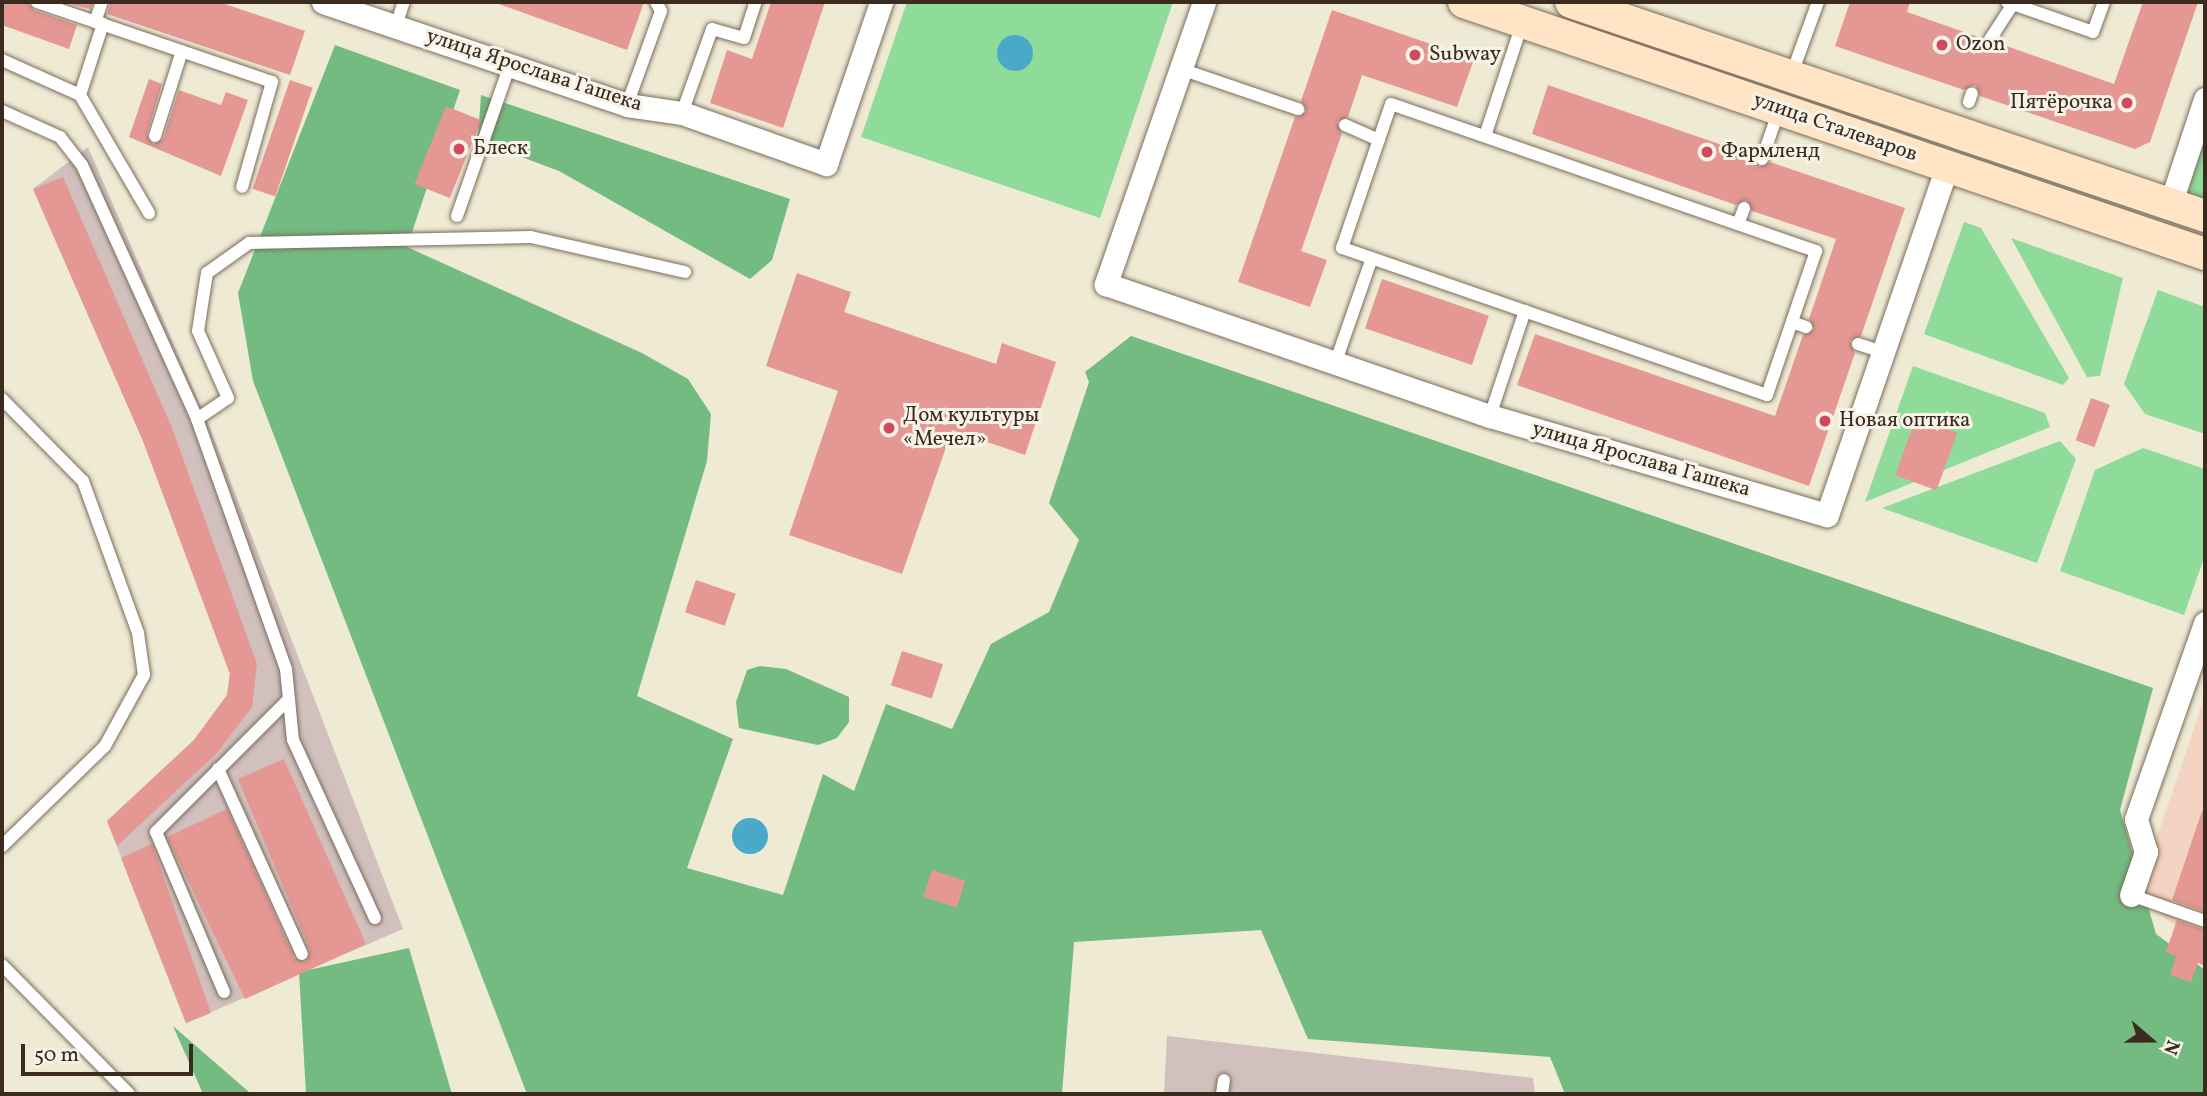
<!DOCTYPE html>
<meta charset="utf-8">
<style>
body{margin:0}
#map{position:relative;width:2207px;height:1096px;overflow:hidden;background:#efead3;font-family:Vollkorn,serif}
div>[style]{position:absolute}
[style*='--x']{left:calc(var(--x)*1px);top:calc(var(--y)*1px);width:calc(var(--w)*1px);rotate:calc(var(--a)*1deg)}
.built>*{inset:0;background:#f5d3c2}
.industrial>*{inset:0;background:#d1c0bd}
.green>*{inset:0;background:#8fdb99}
.forest>*{inset:0;background:#73bb81}
.water>*{inset:0;background:#4aa9c9}
.round{border-radius:50%}
.building>*{inset:0;background:#e49793;transform-origin:0 0}
.roads{filter:drop-shadow(0 0 2px #7a6d5d) drop-shadow(0 0 2px #7a6d5d)}
.lane>*{height:12px;margin:-6px;padding:0 6px;transform-origin:6px;border-radius:6px;background:#fff}
.street>*{height:23px;margin:-11.5px;padding:0 11.5px;transform-origin:11.5px;border-radius:11.5px;background:#fff}
.secondary>*{height:32px;margin:-16px;padding:0 16px;transform-origin:16px;border-radius:16px;background:#ffe4c6}
.dots>*{width:19px;height:19px;translate:-50% -50%;box-sizing:border-box;border:4px solid #f7f3e8;border-radius:50%}
span{translate:-50% -50%;white-space:nowrap;text-align:center;line-height:1.15;-webkit-text-stroke:6px #f7f3e8;paint-order:stroke}
.poi-label{font-size:21px;color:#3b2a1e}
.left{translate:0 -50%;text-align:left}
.right{translate:-100% -50%;text-align:right}
.street-label{font-size:21px;color:#3b2a1e}
.frame{position:absolute;inset:0;border:4px solid #3b2a1e;pointer-events:none}
.north{position:absolute;left:2116px;top:1005px;width:70px;height:70px;-webkit-text-stroke:5px #f7f3e8;paint-order:stroke;rotate:110deg;font-size:19px;font-weight:700;line-height:28px;text-align:center;color:#3b2a1e}
.north::after{content:'';display:block;margin:auto;width:24px;height:32px;background:#3b2a1e;clip-path:polygon(50% 0,100% 100%,50% 72%,0 100%)}
.scale{position:absolute;left:21px;top:1044px;width:172px;height:32px;box-sizing:border-box;border:4px solid #3b2a1e;border-top:0;padding-left:9px;font-size:21px;line-height:24px;white-space:nowrap;color:#3b2a1e;-webkit-text-stroke:5px #f7f3e8;paint-order:stroke}
</style>
<div id="map">
<div class="built">
<i style="clip-path:polygon(2205px 696px,2205px 949px,2137px 896px)"></i>
</div>
<div class="industrial">
<i style="clip-path:polygon(88px 147px,208px 423px,403px 929px,186px 1023px,107px 821px,194px 740px,227px 695px,230px 674px,143px 441px,33px 189px)"></i>
<i style="clip-path:polygon(1167px 1036px,1533px 1078px,1535px 1094px,1164px 1094px)"></i>
</div>
<div class="green">
<i style="clip-path:polygon(907px 2px,1173px 2px,1100px 218px,861px 137px)"></i>
<i style="clip-path:polygon(2205px 131px,2205px 201px,2184px 194px)"></i>
<i style="clip-path:polygon(1964px 222px,1981px 228px,2069px 378px,2063px 385px,1924px 334px)"></i>
<i style="clip-path:polygon(2011px 238px,2123px 278px,2100px 376px,2087px 377px)"></i>
<i style="clip-path:polygon(2158px 290px,2205px 307px,2205px 434px,2145px 414px,2124px 384px)"></i>
<i style="clip-path:polygon(1913px 366px,2045px 413px,2050px 427px,1865px 502px)"></i>
<i style="clip-path:polygon(2060px 441px,2076px 459px,2037px 563px,1882px 508px)"></i>
<i style="clip-path:polygon(2143px 448px,2205px 469px,2205px 555px,2184px 615px,2060px 571px,2095px 470px)"></i>
</div>
<div class="forest">
<i style="clip-path:polygon(335px 45px,460px 90px,407px 247px,642px 353px,688px 379px,711px 414px,707px 461px,637px 696px,733px 739px,687px 868px,783px 895px,823px 774px,854px 791px,886px 704px,952px 729px,991px 644px,1049px 612px,1079px 540px,1049px 503px,1089px 382px,1085px 372px,1131px 336px,2153px 688px,2120px 810px,2156px 934px,2205px 970px,2205px 1094px,1565px 1094px,1550px 1057px,1308px 1039px,1261px 930px,1074px 942px,1062px 1094px,527px 1094px,253px 381px,238px 293px)"></i>
<i style="clip-path:polygon(481px 95px,790px 199px,772px 260px,750px 279px,559px 171px,511px 153px,477px 151px)"></i>
<i style="clip-path:polygon(760px 666px,786px 669px,849px 697px,849px 722px,837px 738px,818px 745px,739px 728px,736px 702px,747px 670px)"></i>
<i style="clip-path:polygon(409px 948px,452px 1094px,306px 1094px,299px 972px)"></i>
<i style="clip-path:polygon(173px 1026px,249px 1092px,259px 1094px,203px 1094px)"></i>
</div>
<div class="water">
<i class="round" style="left:997px;top:35px;width:36px;height:36px"></i>
<i class="round" style="left:732px;top:818px;width:36px;height:36px"></i>
</div>
<div class="building">
<i style="clip-path:polygon(2px 2px,28px 2px,34px 10px,77px 25px,69px 49px,2px 25px)"></i>
<i style="clip-path:polygon(63px 2px,93px 2px,90px 9px)"></i>
<i style="clip-path:polygon(111px 2px,219px 2px,305px 31px,290px 75px,107px 14px)"></i>
<i style="clip-path:polygon(493px 2px,644px 2px,627px 50px)"></i>
<i style="clip-path:polygon(771px 2px,825px 2px,783px 128px,710px 103px,727px 50px,752px 59px)"></i>
<i style="clip-path:polygon(1850px 2px,1910px 2px,1907px 12px,1981px 38px,1985px 49px,1998px 43px,2114px 84px,2143px 2px,2198px 2px,2150px 142px,2135px 149px,1980px 96px,1975px 85px,1964px 90px,1835px 46px)"></i>
<i style="clip-path:polygon(1332px 10px,1474px 59px,1457px 107px,1362px 75px,1348px 117px,1337px 122px,1342px 133px,1301px 251px,1327px 260px,1310px 307px,1238px 282px,1295px 117px,1306px 112px,1301px 101px)"></i>
<i style="clip-path:polygon(149px 79px,162px 84px,147px 134px,153px 144px,163px 139px,179px 90px,221px 105px,226px 92px,248px 100px,221px 176px,129px 137px)"></i>
<i style="left:290px;top:80px;width:24px;height:115px;rotate:19deg"></i>
<i style="clip-path:polygon(1548px 85px,1754px 156px,1759px 167px,1770px 162px,1905px 208px,1861px 336px,1850px 341px,1855px 353px,1809px 486px,1517px 385px,1535px 334px,1775px 416px,1803px 335px,1814px 329px,1809px 319px,1836px 239px,1752px 211px,1746px 200px,1736px 205px,1532px 134px)"></i>
<i style="left:446px;top:106px;width:38px;height:84px;rotate:22deg"></i>
<i style="clip-path:polygon(63px 177px,172px 428px,257px 664px,252px 707px,217px 753px,117px 846px,107px 821px,194px 740px,227px 695px,230px 674px,143px 441px,33px 189px)"></i>
<i style="clip-path:polygon(797px 273px,851px 292px,844px 312px,996px 364px,1002px 343px,1056px 362px,1025px 455px,952px 430px,902px 574px,789px 535px,838px 391px,766px 366px)"></i>
<i style="left:1382px;top:279px;width:113px;height:52px;rotate:19deg"></i>
<i style="left:2091px;top:398px;width:20px;height:45px;rotate:20deg"></i>
<i style="left:1916px;top:418px;width:44px;height:61px;rotate:20deg"></i>
<i style="left:696px;top:580px;width:42px;height:34px;rotate:19deg"></i>
<i style="left:902px;top:651px;width:43px;height:36px;rotate:18deg"></i>
<i style="clip-path:polygon(284px 759px,366px 944px,245px 999px,167px 837px,227px 809px,294px 958px,306px 962px,310px 950px,238px 779px)"></i>
<i style="clip-path:polygon(2202px 811px,2205px 812px,2205px 912px,2172px 900px)"></i>
<i style="clip-path:polygon(152px 844px,211px 1013px,186px 1023px,121px 858px)"></i>
<i style="left:932px;top:870px;width:35px;height:28px;rotate:18deg"></i>
<i style="clip-path:polygon(2177px 920px,2205px 930px,2205px 966px,2198px 963px,2191px 982px,2170px 975px,2176px 956px,2166px 952px)"></i>
</div>
<div class="roads">
<div class="lane">
<i style="--x:37;--y:2;--w:248;--a:18.8"></i>
<i style="--x:272;--y:82;--w:109;--a:105.9"></i>
<i style="--x:2007;--y:2;--w:91;--a:19.2"></i>
<i style="--x:2093;--y:32;--w:32;--a:-70"></i>
<i style="--x:95;--y:22;--w:21;--a:-71"></i>
<i style="--x:396;--y:26;--w:25;--a:-72"></i>
<i style="--x:1989;--y:41;--w:44;--a:-57"></i>
<i style="--x:2;--y:60;--w:85;--a:24.2"></i>
<i style="--x:80;--y:95;--w:137;--a:59.7"></i>
<i style="--x:1181;--y:69;--w:124;--a:18.9"></i>
<i style="--x:1791;--y:76;--w:79;--a:-70"></i>
<i style="--x:80;--y:95;--w:75;--a:-72.1"></i>
<i style="--x:1969;--y:102;--w:9;--a:-72"></i>
<i style="--x:1391;--y:104;--w:450;--a:19.1"></i>
<i style="--x:1816;--y:251;--w:152;--a:108.8"></i>
<i style="--x:1767;--y:395;--w:450;--a:-160.9"></i>
<i style="--x:1342;--y:248;--w:152;--a:-71.2"></i>
<i style="--x:627;--y:105;--w:100;--a:-70.1"></i>
<i style="--x:661;--y:11;--w:10;--a:-119"></i>
<i style="--x:2;--y:111;--w:64;--a:24.1"></i>
<i style="--x:60;--y:137;--w:36;--a:52"></i>
<i style="--x:82;--y:165;--w:279;--a:65.6"></i>
<i style="--x:197;--y:419;--w:265;--a:70.4"></i>
<i style="--x:286;--y:669;--w:71;--a:84.4"></i>
<i style="--x:293;--y:740;--w:196;--a:65.3"></i>
<i style="--x:682;--y:113;--w:89;--a:-70.3"></i>
<i style="--x:712;--y:29;--w:33;--a:16"></i>
<i style="--x:744;--y:38;--w:38;--a:-72"></i>
<i style="--x:1345;--y:125;--w:37;--a:24"></i>
<i style="--x:155;--y:136;--w:89;--a:-72.4"></i>
<i style="--x:1485;--y:136;--w:118;--a:-71.7"></i>
<i style="--x:1762;--y:159;--w:52;--a:-70.9"></i>
<i style="--x:457;--y:216;--w:160;--a:-70.7"></i>
<i style="--x:1738;--y:224;--w:17;--a:-69"></i>
<i style="--x:1792;--y:322;--w:15;--a:20"></i>
<i style="--x:1858;--y:344;--w:25;--a:18"></i>
<i style="--x:1335;--y:364;--w:112;--a:-70.8"></i>
<i style="--x:2;--y:399;--w:115;--a:45.4"></i>
<i style="--x:83;--y:481;--w:162;--a:70.1"></i>
<i style="--x:138;--y:633;--w:42;--a:81.9"></i>
<i style="--x:144;--y:675;--w:81;--a:118.8"></i>
<i style="--x:105;--y:746;--w:144;--a:135.8"></i>
<i style="--x:1490;--y:416;--w:111;--a:-71.6"></i>
<i style="--x:197;--y:419;--w:37;--a:-34"></i>
<i style="--x:228;--y:398;--w:73;--a:-114.1"></i>
<i style="--x:198;--y:331;--w:59;--a:-81.2"></i>
<i style="--x:207;--y:273;--w:52;--a:-35.5"></i>
<i style="--x:249;--y:243;--w:282;--a:-1.2"></i>
<i style="--x:531;--y:237;--w:158;--a:12.8"></i>
<i style="--x:218;--y:769;--w:203;--a:65.6"></i>
<i style="--x:2131;--y:895;--w:78;--a:19.4"></i>
<i style="--x:2;--y:965;--w:181;--a:45.4"></i>
<i style="--x:224;--y:992;--w:174;--a:-113"></i>
<i style="--x:156;--y:832;--w:188;--a:-45"></i>
<i style="--x:1222;--y:1094;--w:14;--a:-82"></i>
</div>
<div class="street">
<i style="--x:323;--y:2;--w:321;--a:18.7"></i>
<i style="--x:627;--y:105;--w:56;--a:8.3"></i>
<i style="--x:682;--y:113;--w:153;--a:19.5"></i>
<i style="--x:826;--y:164;--w:171;--a:-71.2"></i>
<i style="--x:1204;--y:2;--w:299;--a:109.2"></i>
<i style="--x:1106;--y:284;--w:406;--a:19"></i>
<i style="--x:1490;--y:416;--w:351;--a:16.4"></i>
<i style="--x:1827;--y:515;--w:369;--a:-71"></i>
<i style="--x:2170;--y:205;--w:112;--a:-71.7"></i>
<i style="--x:2131;--y:895;--w:46;--a:-70.8"></i>
<i style="--x:2146;--y:852;--w:34;--a:-107"></i>
<i style="--x:2136;--y:819;--w:208;--a:-70.6"></i>
</div>
<div class="secondary">
<i style="--x:1464;--y:2;--w:783;--a:18.78"></i>
<i style="--x:1571;--y:2;--w:669;--a:18.65"></i>
</div>
</div>
<div class="dots">
<i style="left:1942px;top:45px;background:#d1495b"></i>
<i style="left:1415px;top:55px;background:#d1495b"></i>
<i style="left:2127px;top:103px;background:#d1495b"></i>
<i style="left:459px;top:149px;background:#d1495b"></i>
<i style="left:1707px;top:152px;background:#d1495b"></i>
<i style="left:1825px;top:421px;background:#d1495b"></i>
<i style="left:889px;top:428px;background:#d1495b"></i>
</div>
<div class="poi-label">
<span class="left" style="left:1956px;top:45px">Ozon</span>
<span class="left" style="left:1429px;top:55px">Subway</span>
<span class="right" style="left:2113px;top:103px">Пятёрочка</span>
<span class="left" style="left:473px;top:149px">Блеск</span>
<span class="left" style="left:1721px;top:152px">Фармленд</span>
<span class="left" style="left:903px;top:428px">Дом культуры<br>«Мечел»</span>
<span class="left" style="left:1839px;top:421px">Новая оптика</span>
</div>
<div class="street-label">
<span style="left:534px;top:71px;rotate:18deg">улица Ярослава Гашека</span>
<span style="left:1835px;top:128px;rotate:19deg">улица Сталеваров</span>
<span style="left:1641px;top:460px;rotate:16deg">улица Ярослава Гашека</span>
</div>
<div class="frame"></div>
<div class="north">N</div>
<div class="scale">50 m</div>
</div>
